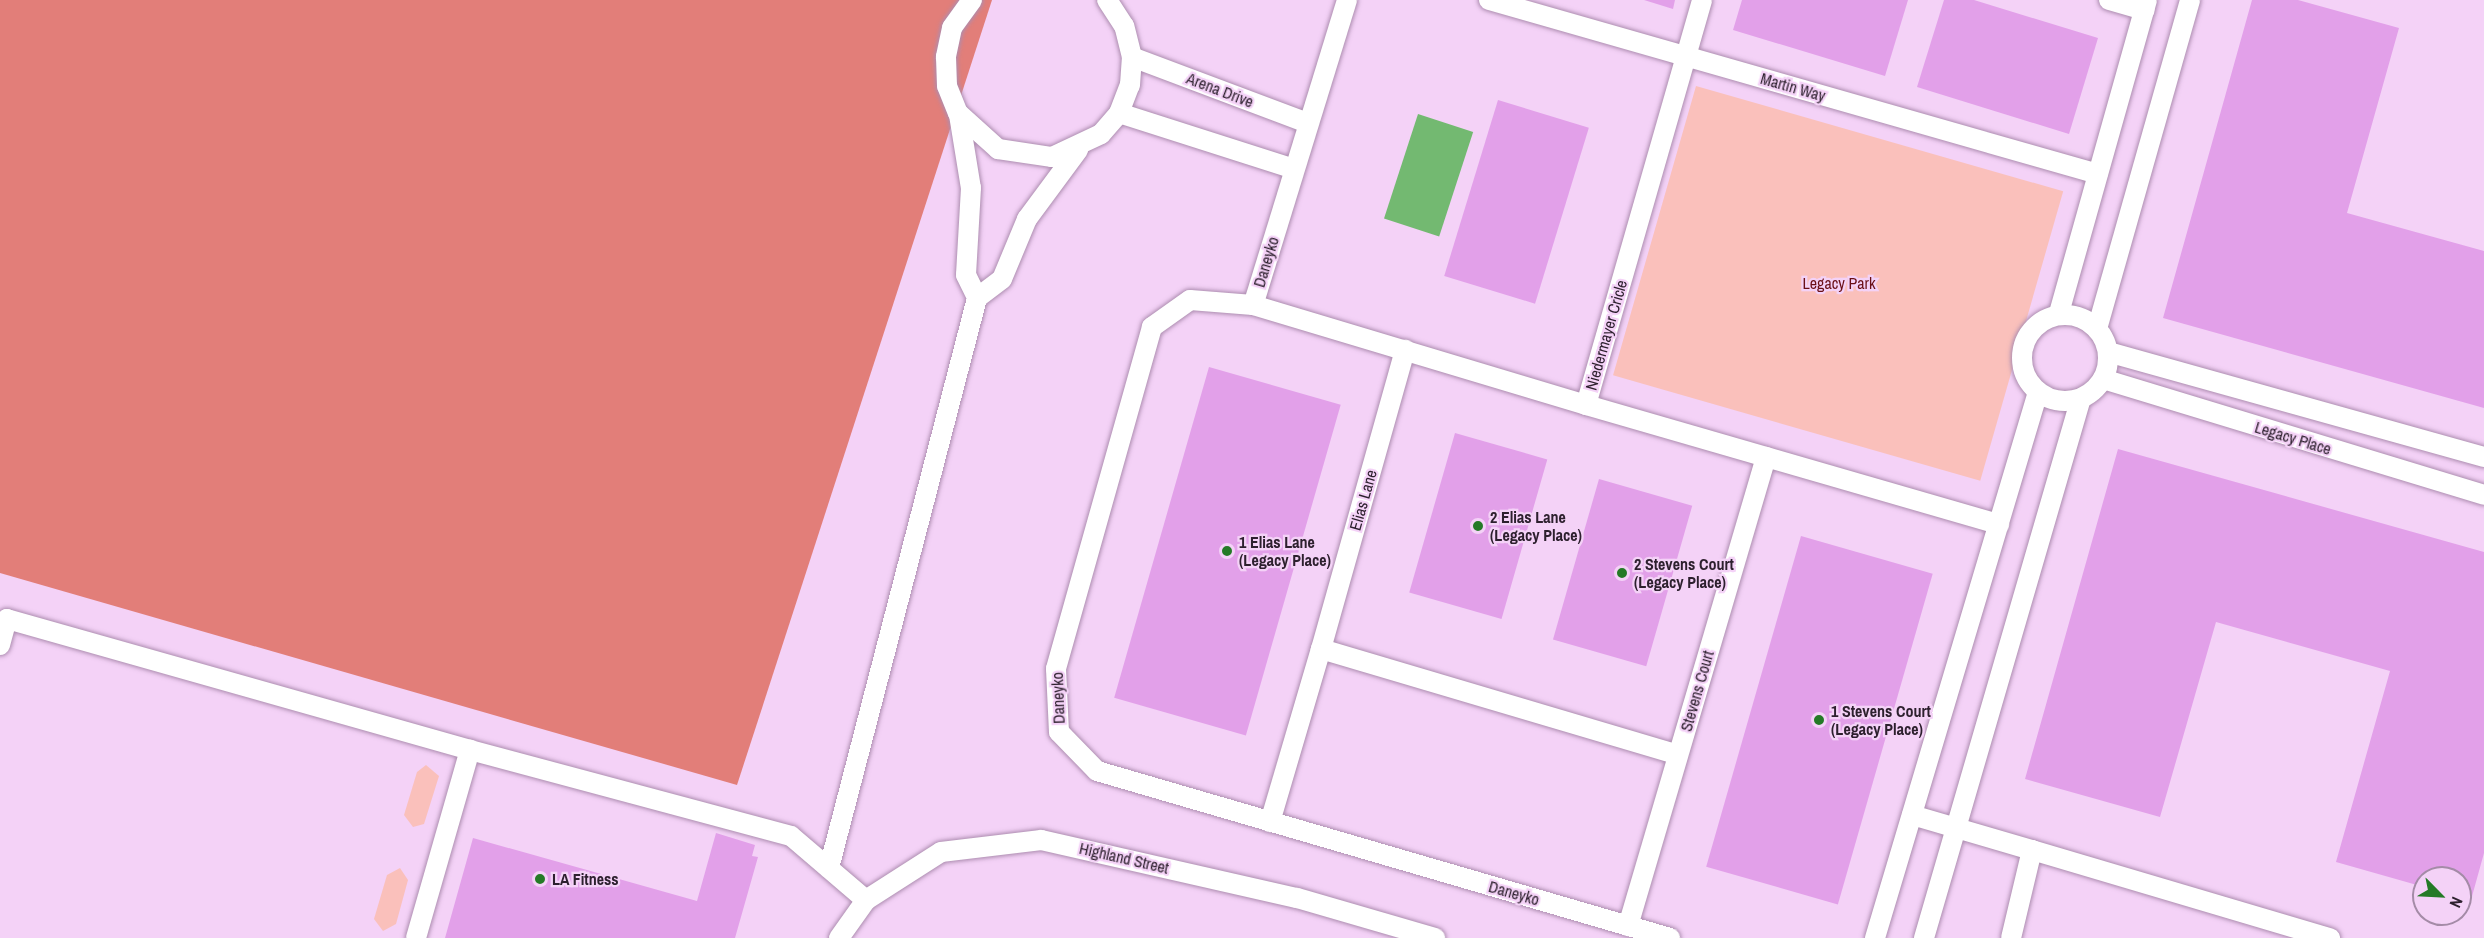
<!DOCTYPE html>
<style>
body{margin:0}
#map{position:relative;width:2484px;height:938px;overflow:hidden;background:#f4d2f7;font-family:"Archivo Narrow",sans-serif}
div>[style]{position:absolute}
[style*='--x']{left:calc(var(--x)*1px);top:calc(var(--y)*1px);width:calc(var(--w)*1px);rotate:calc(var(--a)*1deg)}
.green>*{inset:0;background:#fac0bb;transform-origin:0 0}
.forest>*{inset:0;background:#e27e79}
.water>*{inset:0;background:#73b971;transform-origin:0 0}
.building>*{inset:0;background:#e2a0e9;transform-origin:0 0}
.roads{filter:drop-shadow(0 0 2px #ad8db0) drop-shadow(0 0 2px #ad8db0)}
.service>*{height:20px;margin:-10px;padding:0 10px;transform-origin:10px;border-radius:10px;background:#fff}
.service>.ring{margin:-10px;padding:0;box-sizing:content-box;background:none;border:20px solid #fff;border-radius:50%}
.dots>*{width:16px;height:16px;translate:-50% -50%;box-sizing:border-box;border:3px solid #f4d2f7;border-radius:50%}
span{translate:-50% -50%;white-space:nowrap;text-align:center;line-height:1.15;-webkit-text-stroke:4.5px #f4d2f7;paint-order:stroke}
.street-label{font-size:16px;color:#2d202e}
.park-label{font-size:16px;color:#6a0f16}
.poi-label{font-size:16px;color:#2d202e;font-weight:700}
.left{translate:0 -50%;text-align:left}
.north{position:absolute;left:2412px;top:866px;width:60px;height:60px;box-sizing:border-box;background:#f4d2f7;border:2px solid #a48ba7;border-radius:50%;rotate:114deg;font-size:16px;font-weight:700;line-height:24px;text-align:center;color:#2d202e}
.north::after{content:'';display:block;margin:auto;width:21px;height:27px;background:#247a26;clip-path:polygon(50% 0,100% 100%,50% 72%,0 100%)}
</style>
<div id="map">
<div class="green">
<i style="left:1696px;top:86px;width:382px;height:301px;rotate:16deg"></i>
<i style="clip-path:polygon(426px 765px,439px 776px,424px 824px,413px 827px,404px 815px,417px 772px)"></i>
<i style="clip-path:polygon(400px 868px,408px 880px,396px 924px,383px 931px,374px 919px,387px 875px)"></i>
</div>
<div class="forest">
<i style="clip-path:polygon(0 0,992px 0,737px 785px,0 573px)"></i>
</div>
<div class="water">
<i style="left:1418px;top:114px;width:58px;height:110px;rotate:18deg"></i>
</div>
<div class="building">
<i style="clip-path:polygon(1644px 0,1675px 0,1673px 9px)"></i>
<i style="clip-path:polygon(1742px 0,1908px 0,1885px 76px,1733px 30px)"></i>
<i style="clip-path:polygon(1944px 0,1974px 0,2098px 38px,2069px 134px,1917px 87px)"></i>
<i style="clip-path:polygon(2252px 0,2298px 0,2399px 28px,2347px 213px,2484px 251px,2484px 408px,2163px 318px)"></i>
<i style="left:1498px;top:100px;width:95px;height:184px;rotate:17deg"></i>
<i style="left:1209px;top:367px;width:137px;height:344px;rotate:16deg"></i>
<i style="left:1455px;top:433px;width:96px;height:166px;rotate:16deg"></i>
<i style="clip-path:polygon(2118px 449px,2484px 552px,2484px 853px,2471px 900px,2460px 897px,2460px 878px,2424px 878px,2424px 887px,2336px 862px,2390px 671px,2216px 622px,2160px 817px,2025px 779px)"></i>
<i style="left:1599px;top:479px;width:97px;height:167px;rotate:16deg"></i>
<i style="left:1801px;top:536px;width:137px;height:344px;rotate:16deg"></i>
<i style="clip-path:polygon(716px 833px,755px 845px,752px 856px,758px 857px,735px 938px,445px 938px,473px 838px,697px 901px)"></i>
</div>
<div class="roads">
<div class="service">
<i style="--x:972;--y:0;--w:34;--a:126"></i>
<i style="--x:952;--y:28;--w:30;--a:102"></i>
<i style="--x:946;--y:57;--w:29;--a:88"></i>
<i style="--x:947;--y:86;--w:29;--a:68"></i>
<i style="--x:958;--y:113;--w:54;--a:42"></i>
<i style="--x:998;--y:149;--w:55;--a:8.4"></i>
<i style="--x:1052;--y:157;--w:54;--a:-25.1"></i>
<i style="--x:1101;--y:134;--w:28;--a:-49"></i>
<i style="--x:1119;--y:113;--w:30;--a:-69"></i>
<i style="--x:1130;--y:85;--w:28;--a:-86"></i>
<i style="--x:1132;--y:57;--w:32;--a:-104"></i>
<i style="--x:1124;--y:26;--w:31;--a:-123"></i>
<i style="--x:1347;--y:0;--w:319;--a:107.1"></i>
<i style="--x:1253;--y:305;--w:63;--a:-175.5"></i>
<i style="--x:1190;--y:300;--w:47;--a:144.6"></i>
<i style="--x:1152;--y:327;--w:355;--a:105.7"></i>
<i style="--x:1056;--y:669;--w:63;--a:87.3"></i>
<i style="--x:1059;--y:732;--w:54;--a:45.7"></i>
<i style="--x:1097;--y:771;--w:597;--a:16.25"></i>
<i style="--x:1489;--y:0;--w:633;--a:15.95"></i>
<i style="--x:2109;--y:0;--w:37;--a:16"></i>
<i style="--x:1132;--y:57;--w:188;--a:20.6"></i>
<i style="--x:1119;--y:113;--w:184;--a:17.7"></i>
<i style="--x:959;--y:115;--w:74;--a:80.7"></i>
<i style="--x:971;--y:188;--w:87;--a:93.3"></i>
<i style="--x:966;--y:275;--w:25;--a:64"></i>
<i style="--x:977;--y:298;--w:31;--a:-37"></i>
<i style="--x:1002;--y:279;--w:65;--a:-67.4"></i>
<i style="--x:1027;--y:219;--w:86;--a:-53.5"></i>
<i style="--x:1253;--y:305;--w:348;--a:16.7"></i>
<i style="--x:1586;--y:405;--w:421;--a:-74"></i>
<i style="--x:2059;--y:313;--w:325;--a:-74.3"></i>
<i class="ring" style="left:2022px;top:315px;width:66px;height:66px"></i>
<i style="--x:2097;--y:329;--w:342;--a:-74.2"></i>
<i style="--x:2108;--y:352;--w:390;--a:15.6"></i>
<i style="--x:2103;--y:379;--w:398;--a:16.9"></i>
<i style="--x:1586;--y:405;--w:430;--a:16.1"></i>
<i style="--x:0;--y:645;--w:27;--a:-75"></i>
<i style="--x:7;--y:619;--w:481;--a:15.8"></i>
<i style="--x:1321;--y:649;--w:311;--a:-74.3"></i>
<i style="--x:1912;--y:815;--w:125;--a:16.3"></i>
<i style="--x:2032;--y:850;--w:90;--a:103.4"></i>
<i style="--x:1270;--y:822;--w:180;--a:-73.6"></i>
<i style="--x:1321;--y:649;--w:372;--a:16.5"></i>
<i style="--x:2032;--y:850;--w:311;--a:16.5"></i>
<i style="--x:829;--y:868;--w:589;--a:-75.44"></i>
<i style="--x:1628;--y:926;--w:489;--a:-73.6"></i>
<i style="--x:416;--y:938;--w:196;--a:-74"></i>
<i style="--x:470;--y:750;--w:332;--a:15"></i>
<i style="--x:791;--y:836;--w:99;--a:40.5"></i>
<i style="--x:839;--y:938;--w:47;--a:-54.6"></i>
<i style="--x:866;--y:900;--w:89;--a:-32.6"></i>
<i style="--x:941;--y:852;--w:101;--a:-6.8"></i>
<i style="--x:1041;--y:840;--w:262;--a:12.8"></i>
<i style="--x:1297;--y:898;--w:144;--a:16.2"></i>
<i style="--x:1875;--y:938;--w:570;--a:-73.38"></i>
<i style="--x:1924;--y:938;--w:562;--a:-73.79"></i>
</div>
</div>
<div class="dots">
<i style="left:1478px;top:526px;background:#247a26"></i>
<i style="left:1227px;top:551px;background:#247a26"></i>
<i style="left:1622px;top:573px;background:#247a26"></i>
<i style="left:1819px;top:720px;background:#247a26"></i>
<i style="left:540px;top:879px;background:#247a26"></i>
</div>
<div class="street-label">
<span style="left:1793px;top:87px;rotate:16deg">Martin Way</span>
<span style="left:1220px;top:90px;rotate:21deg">Arena Drive</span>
<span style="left:1266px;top:262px;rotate:-73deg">Daneyko</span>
<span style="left:1606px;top:335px;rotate:-74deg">Niedermayer Cricle</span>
<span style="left:2293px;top:438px;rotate:17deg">Legacy Place</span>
<span style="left:1363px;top:500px;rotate:-74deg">Elias Lane</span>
<span style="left:1697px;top:691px;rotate:-74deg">Stevens Court</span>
<span style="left:1058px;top:698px;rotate:-92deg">Daneyko</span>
<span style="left:1124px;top:858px;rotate:13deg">Highland Street</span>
<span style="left:1514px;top:893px;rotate:16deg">Daneyko</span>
</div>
<div class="park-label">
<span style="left:1839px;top:283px">Legacy Park</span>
</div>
<div class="poi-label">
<span class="left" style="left:1490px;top:526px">2 Elias Lane<br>(Legacy Place)</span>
<span class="left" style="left:1239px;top:551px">1 Elias Lane<br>(Legacy Place)</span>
<span class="left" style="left:1634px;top:573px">2 Stevens Court<br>(Legacy Place)</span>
<span class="left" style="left:1831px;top:720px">1 Stevens Court<br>(Legacy Place)</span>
<span class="left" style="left:552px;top:879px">LA Fitness</span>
</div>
<div class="north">N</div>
</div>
